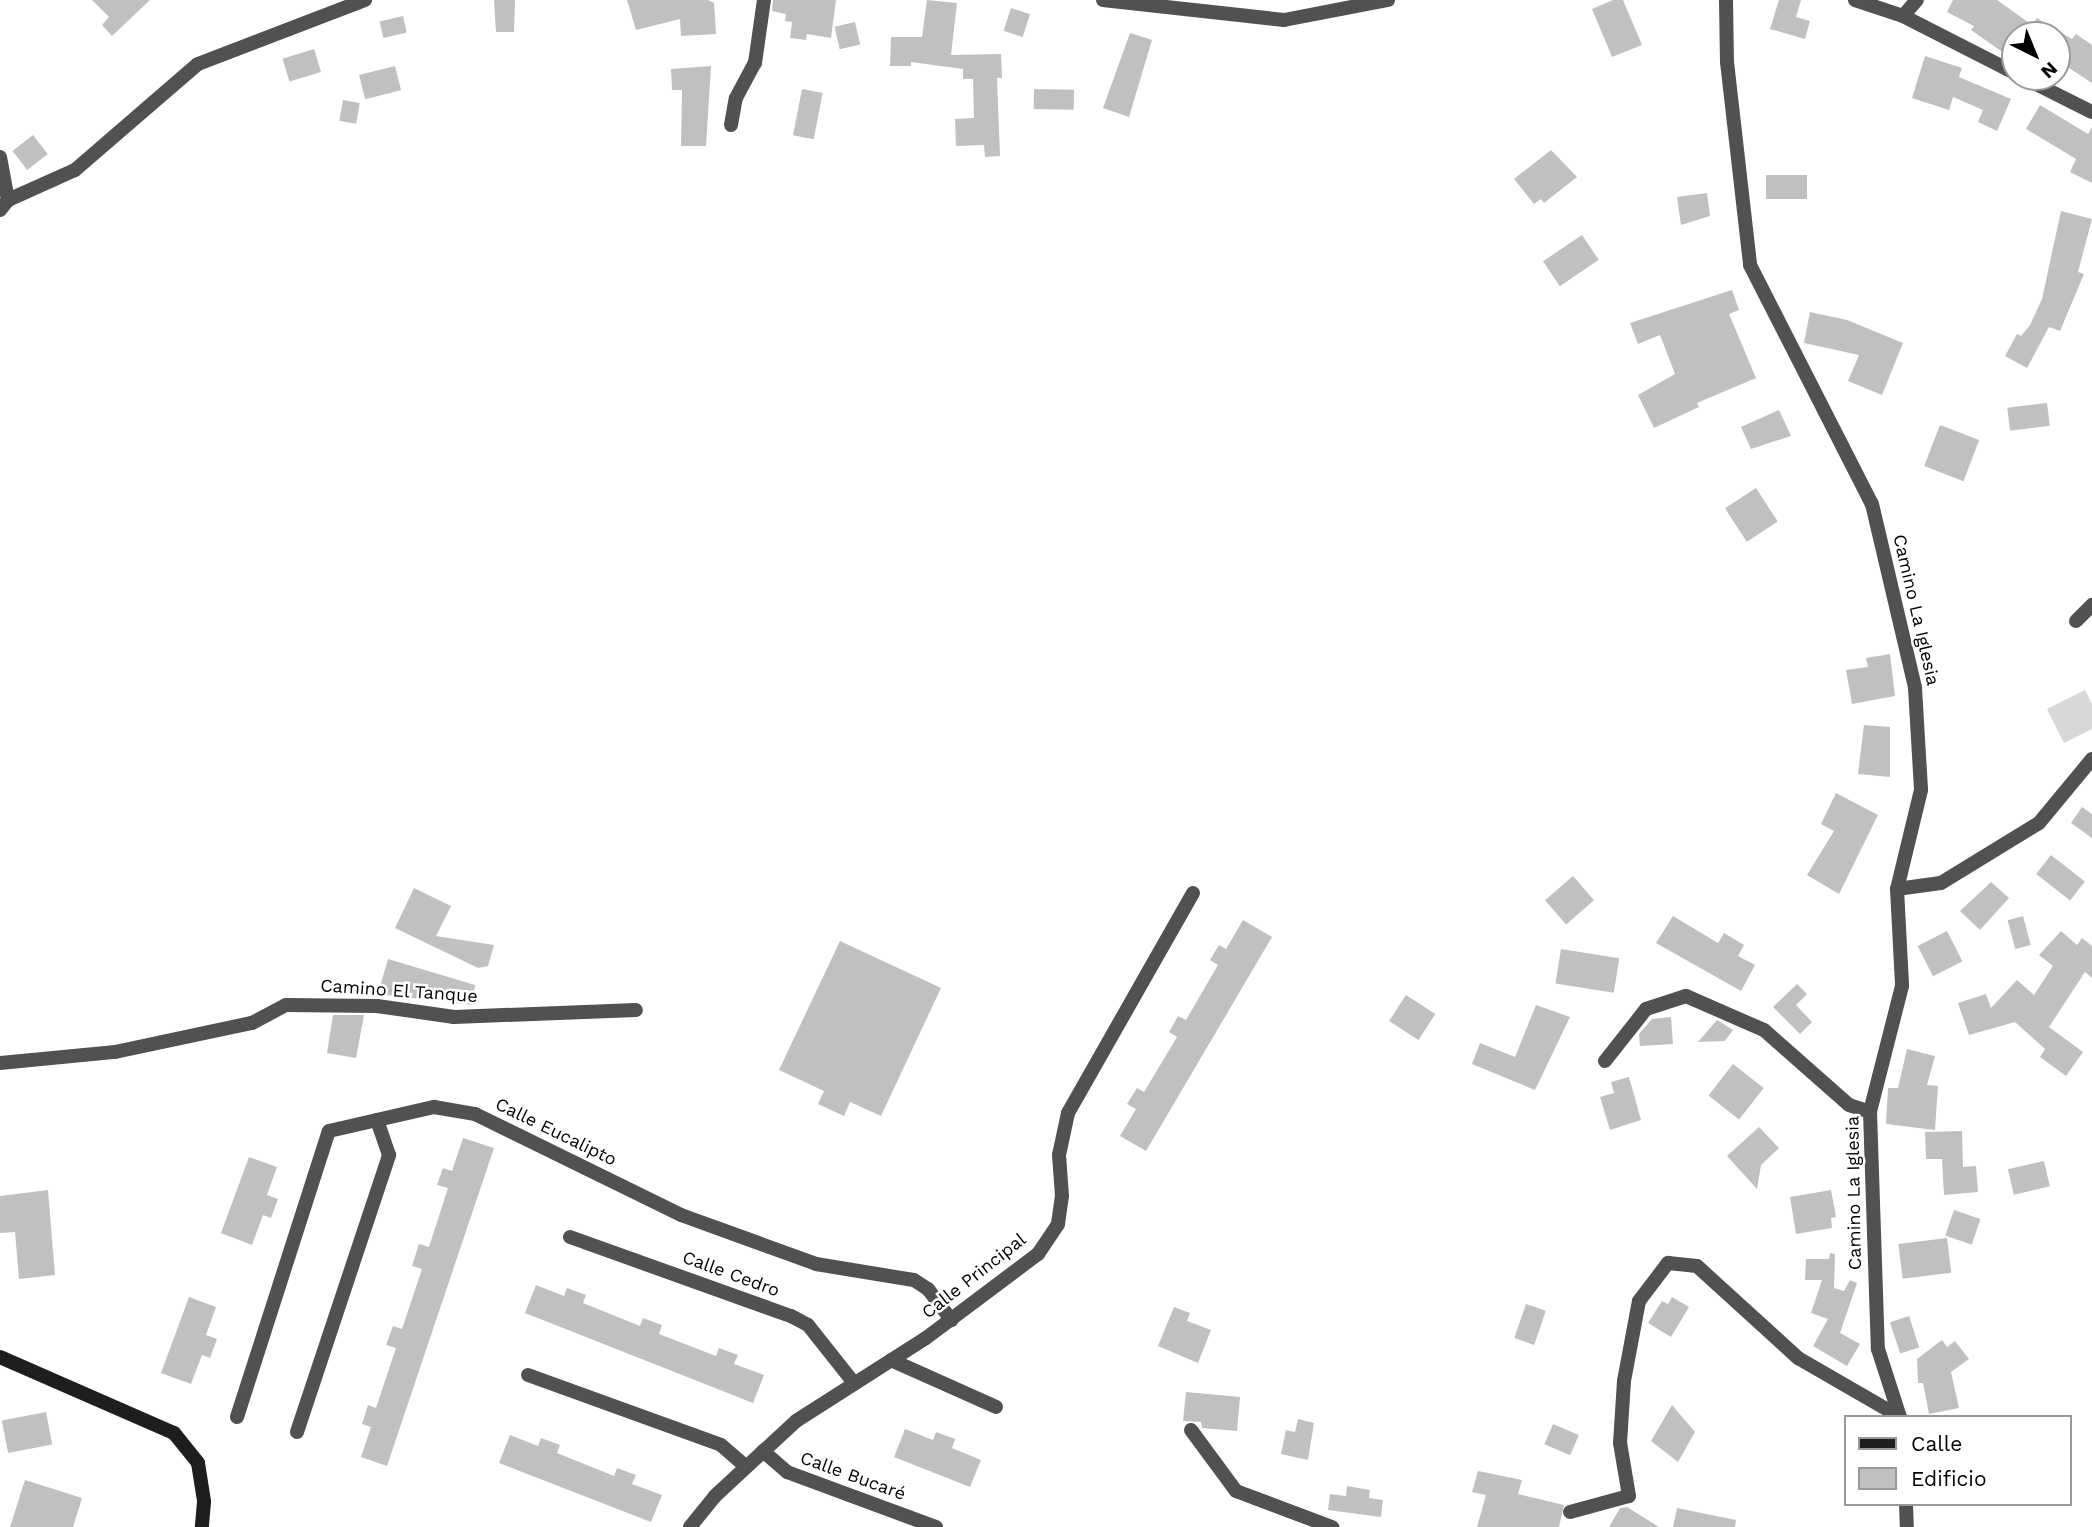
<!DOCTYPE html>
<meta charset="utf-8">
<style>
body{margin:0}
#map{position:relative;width:2092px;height:1527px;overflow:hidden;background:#fff;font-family:"Work Sans",sans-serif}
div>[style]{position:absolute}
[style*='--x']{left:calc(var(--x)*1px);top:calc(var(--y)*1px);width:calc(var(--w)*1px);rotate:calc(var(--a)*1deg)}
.green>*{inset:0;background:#d8d8d8}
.building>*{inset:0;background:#c0c0c0;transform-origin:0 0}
.street>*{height:14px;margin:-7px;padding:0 7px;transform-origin:7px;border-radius:7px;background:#515151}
.secondary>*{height:14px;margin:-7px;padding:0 7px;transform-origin:7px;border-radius:7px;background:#1e1e1e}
span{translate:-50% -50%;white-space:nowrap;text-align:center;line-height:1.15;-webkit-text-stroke:5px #fff;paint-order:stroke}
.street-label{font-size:18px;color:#000}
.legend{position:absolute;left:1844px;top:1415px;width:228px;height:91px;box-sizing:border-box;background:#fff;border:2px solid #999;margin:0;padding:9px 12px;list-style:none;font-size:21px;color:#000}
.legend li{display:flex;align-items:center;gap:14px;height:35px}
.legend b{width:35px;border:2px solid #999}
.north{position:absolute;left:2001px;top:21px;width:70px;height:70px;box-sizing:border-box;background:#fff;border:2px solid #999;border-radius:50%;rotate:137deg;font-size:19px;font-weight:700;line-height:28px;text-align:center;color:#000}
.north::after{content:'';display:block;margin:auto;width:24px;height:32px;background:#000;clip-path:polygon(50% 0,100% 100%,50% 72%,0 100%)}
</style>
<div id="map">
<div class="green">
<i style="clip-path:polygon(2085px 690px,2092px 704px,2092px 729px,2064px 743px,2047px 709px)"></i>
</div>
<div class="building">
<i style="clip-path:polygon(92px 0,150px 0,112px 36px,102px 25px,109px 17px)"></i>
<i style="clip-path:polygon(494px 0,515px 0,514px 32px,496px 32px)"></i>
<i style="clip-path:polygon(627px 0,708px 0,714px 3px,716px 34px,681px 36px,680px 19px,636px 30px)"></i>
<i style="clip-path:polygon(773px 0,836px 0,831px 38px,807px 34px,806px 40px,790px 38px,792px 22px,785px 21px,786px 14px,772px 11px)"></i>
<i style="clip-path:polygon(927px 0,957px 3px,951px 55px,1001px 54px,1002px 78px,997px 78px,1000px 156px,985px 157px,984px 145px,956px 146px,955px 119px,974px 118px,973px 79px,963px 79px,963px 69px,911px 62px,911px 66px,890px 66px,891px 37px,922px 37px)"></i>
<i style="clip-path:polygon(1613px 0,1623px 0,1642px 45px,1612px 57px,1592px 9px)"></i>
<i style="clip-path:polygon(1779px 0,1801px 0,1796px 17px,1810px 21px,1805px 39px,1770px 29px)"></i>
<i style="clip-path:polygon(1953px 0,1997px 0,2032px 25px,2037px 18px,2072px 39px,2076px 34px,2092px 45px,2092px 83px,2057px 60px,2057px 35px,2015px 35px,2015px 46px,2008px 56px,1971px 30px,1974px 26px,1947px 12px)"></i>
<i style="left:1011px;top:8px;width:20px;height:24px;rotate:18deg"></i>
<i style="left:403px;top:16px;width:17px;height:24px;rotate:77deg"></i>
<i style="left:855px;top:22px;width:23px;height:21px;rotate:77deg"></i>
<i style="clip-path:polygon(1130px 33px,1152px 40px,1129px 117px,1103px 108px)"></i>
<i style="left:314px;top:49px;width:24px;height:33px;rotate:73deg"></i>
<i style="clip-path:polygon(1925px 56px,1962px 68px,1959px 77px,2011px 99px,1997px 131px,1978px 122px,1983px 110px,1953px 97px,1949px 110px,1912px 98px)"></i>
<i style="left:395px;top:66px;width:25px;height:37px;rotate:76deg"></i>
<i style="clip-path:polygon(711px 66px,706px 146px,681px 146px,682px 90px,672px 90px,671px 69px)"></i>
<i style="left:802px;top:89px;width:21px;height:47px;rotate:11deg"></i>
<i style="left:1034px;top:89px;width:40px;height:20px;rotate:1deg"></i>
<i style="left:343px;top:100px;width:17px;height:21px;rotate:10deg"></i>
<i style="clip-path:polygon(2040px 105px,2088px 134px,2092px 127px,2092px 183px,2070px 172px,2076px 159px,2026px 129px)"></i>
<i style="left:33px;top:135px;width:24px;height:26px;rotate:52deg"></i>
<i style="clip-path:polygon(1551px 150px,1577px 177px,1544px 203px,1541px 199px,1534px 204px,1514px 179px)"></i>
<i style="left:1766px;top:175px;width:41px;height:24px"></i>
<i style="clip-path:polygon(1707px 193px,1710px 216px,1681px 225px,1677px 197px)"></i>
<i style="clip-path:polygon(2061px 211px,2092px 219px,2078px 272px,2084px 274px,2060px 331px,2049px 327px,2027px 368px,2005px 356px,2017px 334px,2021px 336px,2030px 325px,2042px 299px)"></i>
<i style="left:1582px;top:235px;width:30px;height:47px;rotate:56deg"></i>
<i style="clip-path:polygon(1732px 290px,1739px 310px,1729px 314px,1756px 378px,1697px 403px,1699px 407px,1654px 428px,1638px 395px,1675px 374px,1660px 335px,1638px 344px,1630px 323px)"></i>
<i style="clip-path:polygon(1810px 312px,1847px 320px,1903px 343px,1882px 395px,1848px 381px,1859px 355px,1804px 343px)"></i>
<i style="left:2047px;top:403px;width:23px;height:40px;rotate:83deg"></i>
<i style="clip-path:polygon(1779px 410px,1791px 436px,1751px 449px,1741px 427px)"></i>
<i style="left:1940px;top:425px;width:42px;height:44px;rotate:21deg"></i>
<i style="left:1756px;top:488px;width:40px;height:37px;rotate:57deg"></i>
<i style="clip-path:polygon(1890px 654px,1895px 696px,1852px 704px,1846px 670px,1868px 667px,1866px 658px)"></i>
<i style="clip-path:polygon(1864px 725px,1890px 727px,1890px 777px,1858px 774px)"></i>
<i style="clip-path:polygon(1836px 793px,1878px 815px,1839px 894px,1807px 875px,1834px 831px,1821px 824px)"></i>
<i style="clip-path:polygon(2082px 807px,2092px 814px,2092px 838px,2071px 823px)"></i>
<i style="left:2051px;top:855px;width:43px;height:24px;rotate:38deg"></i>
<i style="left:1573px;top:876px;width:32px;height:37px;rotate:49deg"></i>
<i style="clip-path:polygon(1991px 882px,2009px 898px,1980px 930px,1960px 911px)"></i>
<i style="clip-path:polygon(414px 888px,451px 906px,436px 936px,494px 945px,488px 966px,478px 968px,395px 928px)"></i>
<i style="clip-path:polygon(1673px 916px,1718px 943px,1724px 933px,1744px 945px,1738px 956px,1755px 965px,1741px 991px,1656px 943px)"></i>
<i style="left:2023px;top:916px;width:30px;height:16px;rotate:75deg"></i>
<i style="clip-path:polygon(1243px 920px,1272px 937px,1146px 1151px,1120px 1136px,1136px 1109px,1127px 1104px,1137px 1088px,1144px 1092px,1177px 1037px,1169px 1032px,1178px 1016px,1186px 1020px,1218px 965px,1210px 960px,1219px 945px,1226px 949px)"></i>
<i style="left:1947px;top:931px;width:34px;height:33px;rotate:63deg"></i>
<i style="clip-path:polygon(2061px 931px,2077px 945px,2082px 938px,2092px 946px,2092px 978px,2085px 972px,2049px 1027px,2083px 1052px,2066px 1076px,2040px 1057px,2045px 1049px,2015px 1022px,1969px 1035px,1958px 1003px,1986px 994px,1991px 1008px,2017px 980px,2034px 995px,2053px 966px,2039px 955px)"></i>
<i style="clip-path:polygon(840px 941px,941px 988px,881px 1116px,850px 1102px,844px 1116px,818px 1104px,824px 1091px,779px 1070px)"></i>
<i style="left:1561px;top:949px;width:59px;height:35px;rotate:9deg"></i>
<i style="clip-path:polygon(388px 959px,475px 985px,472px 1005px,378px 994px)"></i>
<i style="clip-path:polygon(1797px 984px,1807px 994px,1796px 1005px,1812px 1022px,1800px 1034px,1773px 1007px)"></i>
<i style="left:1406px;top:995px;width:35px;height:31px;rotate:33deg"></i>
<i style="clip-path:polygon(1536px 1005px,1570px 1017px,1535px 1090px,1472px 1064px,1480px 1043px,1515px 1057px)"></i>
<i style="clip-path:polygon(333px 1015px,364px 1015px,356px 1058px,327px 1053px)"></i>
<i style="clip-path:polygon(1671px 1017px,1673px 1044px,1640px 1046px,1639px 1034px,1652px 1019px)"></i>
<i style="clip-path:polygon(1717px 1020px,1733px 1030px,1725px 1041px,1698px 1042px)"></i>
<i style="clip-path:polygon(1907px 1049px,1935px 1056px,1927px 1085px,1938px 1086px,1935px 1130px,1886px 1124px,1888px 1088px,1898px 1088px)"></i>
<i style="left:1733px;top:1064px;width:39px;height:40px;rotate:38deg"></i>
<i style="clip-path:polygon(1629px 1077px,1641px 1120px,1610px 1130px,1600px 1097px,1614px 1093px,1611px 1082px)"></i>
<i style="clip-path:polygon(1759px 1127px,1779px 1148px,1761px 1165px,1757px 1189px,1727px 1156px)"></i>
<i style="clip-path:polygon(1962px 1131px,1963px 1167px,1976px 1166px,1978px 1192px,1944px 1195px,1942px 1159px,1926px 1159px,1925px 1132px)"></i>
<i style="clip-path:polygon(463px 1138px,494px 1148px,387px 1466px,361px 1457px,371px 1427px,362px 1424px,368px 1405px,376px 1408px,396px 1348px,386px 1345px,393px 1326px,402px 1329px,422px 1269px,412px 1266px,419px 1244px,429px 1247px,448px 1188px,437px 1185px,443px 1168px,452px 1171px)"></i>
<i style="clip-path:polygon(249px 1157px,277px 1167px,267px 1195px,278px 1199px,271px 1218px,263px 1215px,252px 1245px,221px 1233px)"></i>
<i style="left:2044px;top:1161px;width:26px;height:37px;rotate:77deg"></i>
<i style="clip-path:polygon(48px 1190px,55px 1275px,19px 1279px,15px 1232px,0 1233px,0 1196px)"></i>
<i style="clip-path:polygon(1831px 1190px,1836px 1217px,1831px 1218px,1832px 1228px,1796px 1234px,1790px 1197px)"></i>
<i style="left:1954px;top:1210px;width:28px;height:27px;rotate:19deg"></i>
<i style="left:1947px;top:1238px;width:35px;height:49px;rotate:83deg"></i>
<i style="clip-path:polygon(1830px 1253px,1835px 1254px,1834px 1288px,1844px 1291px,1850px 1280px,1857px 1283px,1840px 1333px,1860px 1344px,1847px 1366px,1813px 1346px,1828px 1319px,1811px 1313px,1822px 1280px,1805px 1280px,1806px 1259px,1829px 1259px)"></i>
<i style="clip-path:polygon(536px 1285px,564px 1296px,567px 1288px,586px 1295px,583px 1303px,640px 1326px,643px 1318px,662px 1325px,659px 1334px,716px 1356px,719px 1348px,738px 1355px,734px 1364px,764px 1375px,753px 1403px,525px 1313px)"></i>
<i style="clip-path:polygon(189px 1297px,216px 1307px,206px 1335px,217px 1339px,210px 1358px,202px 1355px,191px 1384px,161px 1373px)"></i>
<i style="clip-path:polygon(1672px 1297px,1689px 1307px,1671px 1337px,1648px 1323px,1662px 1301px,1668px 1304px)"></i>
<i style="left:1526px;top:1304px;width:21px;height:36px;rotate:19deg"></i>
<i style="clip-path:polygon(1174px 1307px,1190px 1313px,1187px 1321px,1211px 1330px,1198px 1363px,1158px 1346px)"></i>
<i style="left:1909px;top:1316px;width:33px;height:20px;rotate:72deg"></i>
<i style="clip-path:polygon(1942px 1340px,1947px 1347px,1955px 1341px,1969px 1359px,1951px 1372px,1959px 1408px,1929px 1414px,1923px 1383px,1918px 1383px,1917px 1359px)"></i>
<i style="clip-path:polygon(1186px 1392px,1240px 1397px,1237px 1431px,1202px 1428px,1201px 1422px,1183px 1421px)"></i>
<i style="clip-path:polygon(1672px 1405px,1695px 1432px,1678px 1462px,1651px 1441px)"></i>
<i style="left:46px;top:1412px;width:33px;height:45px;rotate:79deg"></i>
<i style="clip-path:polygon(1298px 1419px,1314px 1423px,1308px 1460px,1281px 1454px,1286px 1430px,1295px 1432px)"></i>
<i style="left:1553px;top:1424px;width:28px;height:22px;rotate:23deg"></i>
<i style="clip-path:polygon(905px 1429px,933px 1440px,936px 1432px,955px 1439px,952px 1448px,981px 1460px,970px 1487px,894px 1457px)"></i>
<i style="clip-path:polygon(510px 1435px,538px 1446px,541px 1438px,560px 1445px,557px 1453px,614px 1476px,617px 1468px,636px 1475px,632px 1484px,662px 1495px,651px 1522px,499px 1463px)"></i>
<i style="clip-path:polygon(1478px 1471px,1522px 1480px,1518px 1494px,1564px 1505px,1559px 1527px,1477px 1527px,1486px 1495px,1472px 1492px)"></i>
<i style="clip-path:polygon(25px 1480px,82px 1498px,73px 1527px,10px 1527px)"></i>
<i style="clip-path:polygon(1347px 1486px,1370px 1490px,1369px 1498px,1383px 1500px,1381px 1517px,1328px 1510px,1330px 1494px,1346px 1496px)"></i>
<i style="clip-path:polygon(1627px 1507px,1659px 1527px,1609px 1527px,1620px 1508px)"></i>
<i style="clip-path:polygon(1677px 1508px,1736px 1520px,1735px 1527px,1673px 1527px)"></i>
</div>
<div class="street">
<i style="--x:1103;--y:0;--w:182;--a:6.3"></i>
<i style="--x:1284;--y:20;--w:106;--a:-10.9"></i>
<i style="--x:1726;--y:0;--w:62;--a:89.1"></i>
<i style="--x:1727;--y:62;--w:204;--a:83.5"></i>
<i style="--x:1750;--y:265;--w:268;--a:63"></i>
<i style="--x:1872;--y:504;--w:189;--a:76.8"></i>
<i style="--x:1915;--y:688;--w:102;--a:86.6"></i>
<i style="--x:1921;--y:790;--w:102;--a:103.6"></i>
<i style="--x:1897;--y:889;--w:97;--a:87"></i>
<i style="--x:1902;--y:986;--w:130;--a:104.3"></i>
<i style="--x:1870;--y:1112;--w:237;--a:88.1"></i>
<i style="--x:1878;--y:1349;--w:71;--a:72.1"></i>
<i style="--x:1855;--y:0;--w:51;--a:18.4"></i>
<i style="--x:1903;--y:16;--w:126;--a:27"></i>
<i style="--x:1903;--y:16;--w:21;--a:-49"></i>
<i style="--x:2022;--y:77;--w:78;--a:26.6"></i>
<i style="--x:731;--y:125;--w:27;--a:-80"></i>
<i style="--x:736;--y:98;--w:40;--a:-62"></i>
<i style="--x:755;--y:63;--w:64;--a:-81.9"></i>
<i style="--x:0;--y:157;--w:44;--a:79.5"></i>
<i style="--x:0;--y:210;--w:13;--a:-51"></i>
<i style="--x:8;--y:200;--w:73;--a:-24.1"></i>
<i style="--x:75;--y:170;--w:162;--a:-40.8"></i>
<i style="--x:198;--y:64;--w:179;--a:-21"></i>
<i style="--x:2076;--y:621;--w:23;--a:-45"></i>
<i style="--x:1897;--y:889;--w:44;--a:-7.8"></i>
<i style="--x:1941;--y:883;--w:115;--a:-31.5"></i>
<i style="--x:2039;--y:823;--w:83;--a:-50.4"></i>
<i style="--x:1605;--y:1061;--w:66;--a:-51.7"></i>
<i style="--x:1646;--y:1009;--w:42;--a:-18"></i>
<i style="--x:1686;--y:996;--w:85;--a:23.6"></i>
<i style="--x:1764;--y:1030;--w:113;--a:41.4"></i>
<i style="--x:1849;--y:1105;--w:22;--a:18"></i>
<i style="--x:0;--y:1063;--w:116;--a:-5.5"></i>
<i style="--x:115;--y:1052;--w:140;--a:-12"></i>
<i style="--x:252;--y:1023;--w:38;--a:-28"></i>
<i style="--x:286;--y:1005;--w:91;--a:0.6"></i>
<i style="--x:377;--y:1006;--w:78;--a:8.1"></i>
<i style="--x:454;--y:1017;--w:182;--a:-2.2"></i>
<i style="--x:570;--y:1237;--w:235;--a:19.7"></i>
<i style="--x:791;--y:1316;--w:19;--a:28"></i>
<i style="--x:808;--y:1325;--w:74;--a:51.6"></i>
<i style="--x:891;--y:1360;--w:115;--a:24.1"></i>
<i style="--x:528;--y:1375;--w:205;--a:19.9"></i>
<i style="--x:721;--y:1445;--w:33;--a:41"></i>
<i style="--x:237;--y:1417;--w:300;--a:-72.2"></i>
<i style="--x:329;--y:1131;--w:108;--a:-12.9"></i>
<i style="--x:434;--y:1107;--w:42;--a:9.7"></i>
<i style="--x:475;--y:1114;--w:229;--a:26.1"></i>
<i style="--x:681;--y:1215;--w:144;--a:19.9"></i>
<i style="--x:816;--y:1264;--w:99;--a:9.3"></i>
<i style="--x:914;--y:1280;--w:17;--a:33"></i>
<i style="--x:928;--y:1289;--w:39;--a:53"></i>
<i style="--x:1191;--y:1430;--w:76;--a:53.6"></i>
<i style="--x:1236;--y:1491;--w:103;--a:20.6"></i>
<i style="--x:297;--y:1432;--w:292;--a:-71.6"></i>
<i style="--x:389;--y:1155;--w:37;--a:-109"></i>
<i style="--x:763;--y:1451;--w:32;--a:41"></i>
<i style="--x:787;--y:1472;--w:159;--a:20.3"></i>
<i style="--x:1906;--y:1504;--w:23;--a:88"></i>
<i style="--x:1570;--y:1512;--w:61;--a:-15.2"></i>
<i style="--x:1629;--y:1496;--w:54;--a:-99.6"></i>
<i style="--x:1620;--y:1443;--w:62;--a:-86.3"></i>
<i style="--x:1624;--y:1381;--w:81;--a:-79.4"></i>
<i style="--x:1639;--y:1301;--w:48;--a:-52.7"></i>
<i style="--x:1668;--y:1263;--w:29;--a:6"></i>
<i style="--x:1697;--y:1266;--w:137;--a:42.3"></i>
<i style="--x:1798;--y:1358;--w:118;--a:30"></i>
<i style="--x:690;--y:1527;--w:40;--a:-51"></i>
<i style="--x:715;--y:1496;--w:110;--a:-42.8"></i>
<i style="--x:796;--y:1421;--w:154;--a:-32.6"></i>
<i style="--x:926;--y:1338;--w:140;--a:-36.9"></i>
<i style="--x:1038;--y:1254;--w:36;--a:-56"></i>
<i style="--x:1058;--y:1224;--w:28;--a:-82"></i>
<i style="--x:1062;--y:1196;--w:41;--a:-94.2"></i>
<i style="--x:1059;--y:1155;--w:43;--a:-77.9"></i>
<i style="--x:1068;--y:1113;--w:253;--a:-60.4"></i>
</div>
<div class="secondary">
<i style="--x:0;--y:1357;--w:190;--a:23.6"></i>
<i style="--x:174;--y:1433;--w:38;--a:51"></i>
<i style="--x:198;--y:1463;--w:39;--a:81"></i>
<i style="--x:204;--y:1502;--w:25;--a:95"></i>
</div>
<div class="street-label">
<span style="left:1916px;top:610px;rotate:77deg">Camino La Iglesia</span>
<span style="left:399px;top:991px;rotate:4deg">Camino El Tanque</span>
<span style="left:556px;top:1132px;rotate:26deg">Calle Eucalipto</span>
<span style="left:1854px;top:1193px;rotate:-91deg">Camino La Iglesia</span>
<span style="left:731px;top:1274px;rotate:20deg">Calle Cedro</span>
<span style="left:974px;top:1276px;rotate:-38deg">Calle Principal</span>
<span style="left:853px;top:1476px;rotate:20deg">Calle Bucaré</span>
</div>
<ul class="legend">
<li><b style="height:9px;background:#1e1e1e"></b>Calle</li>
<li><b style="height:19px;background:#c0c0c0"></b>Edificio</li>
</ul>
<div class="north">N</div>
</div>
